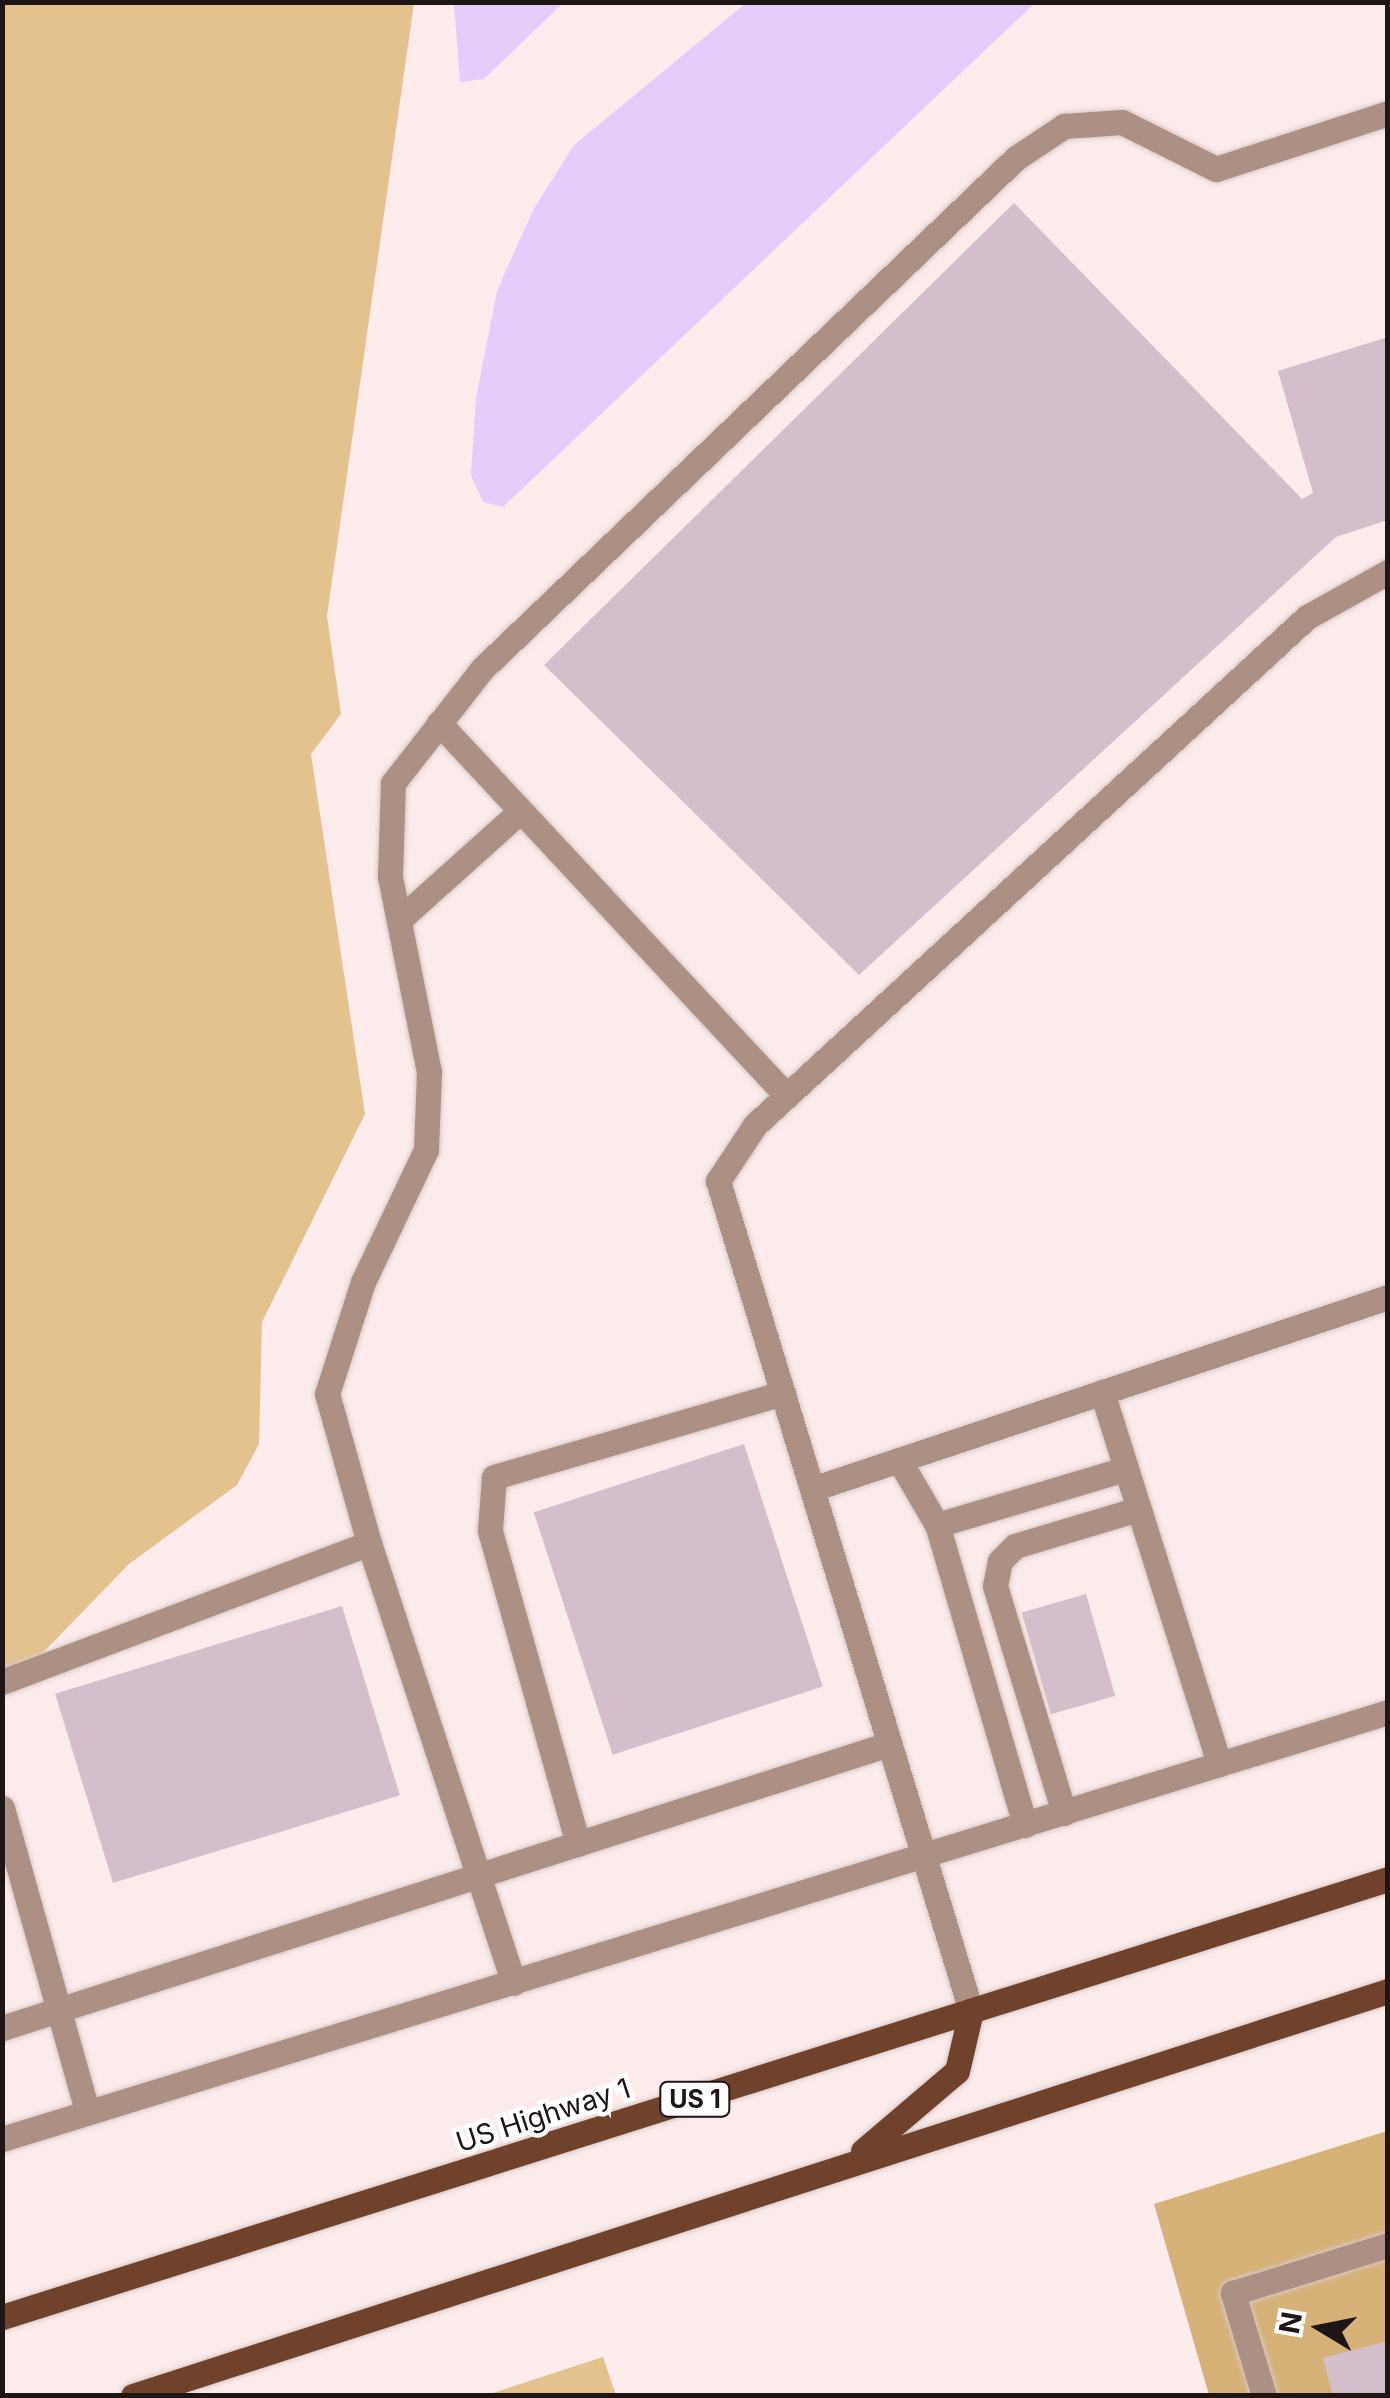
<!DOCTYPE html>
<style>
body{margin:0}
#map{position:relative;width:1390px;height:2398px;overflow:hidden;background:#fcebeb;font-family:Inter,sans-serif}
div>[style]{position:absolute}
[style*='--x']{left:calc(var(--x)*1px);top:calc(var(--y)*1px);width:calc(var(--w)*1px);rotate:calc(var(--a)*1deg)}
.green>*{inset:0;background:#e4c28e}
.forest>*{inset:0;background:#d7b278}
.water>*{inset:0;background:#e6ccfa}
.building>*{inset:0;background:#d5becb;transform-origin:0 0}
.roads{filter:drop-shadow(0 0 2px #d8c9c9) drop-shadow(0 0 2px #d8c9c9)}
.minor>*{height:25px;margin:-12.5px;padding:0 12.5px;transform-origin:12.5px;border-radius:12.5px;background:#ac9083}
.major>*{height:25px;margin:-12.5px;padding:0 12.5px;transform-origin:12.5px;border-radius:12.5px;background:#70422b}
span{translate:-50% -50%;white-space:nowrap;text-align:center;line-height:1.15;-webkit-text-stroke:9px #fff;paint-order:stroke}
.shield-label span{padding:2px 8px;background:#fff;border:2px solid;border-radius:8px;-webkit-text-stroke-width:0}
.shield-label{font-size:25px;color:#1e1515;font-weight:700}
.street-label{font-size:28px;color:#1e1515}
.frame{position:absolute;inset:0;border:5px solid #1e1515;pointer-events:none}
.north{position:absolute;left:1270px;top:2278px;width:100px;height:100px;-webkit-text-stroke:8px #fff;paint-order:stroke;rotate:280deg;font-size:28px;font-weight:700;line-height:40px;text-align:center;color:#1e1515}
.north::after{content:'';display:block;margin:auto;width:35px;height:45px;background:#1e1515;clip-path:polygon(50% 0,100% 100%,50% 72%,0 100%)}
</style>
<div id="map">
<div class="green">
<i style="clip-path:polygon(3px 3px,414px 3px,327px 616px,341px 714px,311px 754px,365px 1114px,262px 1322px,259px 1444px,237px 1485px,129px 1564px,3px 1694px)"></i>
<i style="clip-path:polygon(603px 2357px,616px 2395px,487px 2395px)"></i>
</div>
<div class="forest">
<i style="clip-path:polygon(1387px 2131px,1387px 2395px,1209px 2395px,1154px 2204px)"></i>
</div>
<div class="water">
<i style="clip-path:polygon(454px 3px,454px 2px,563px 3px,484px 79px,460px 82px)"></i>
<i style="clip-path:polygon(746px 3px,1035px 3px,503px 507px,483px 502px,471px 475px,476px 398px,497px 291px,533px 210px,574px 145px)"></i>
</div>
<div class="building">
<i style="clip-path:polygon(1014px 203px,1302px 499px,1313px 493px,1278px 371px,1388px 337px,1388px 520px,1336px 537px,859px 975px,544px 665px)"></i>
<i style="left:744px;top:1444px;width:255px;height:221px;rotate:72deg"></i>
<i style="left:1086px;top:1594px;width:106px;height:67px;rotate:74deg"></i>
<i style="left:342px;top:1606px;width:198px;height:300px;rotate:73deg"></i>
<i style="clip-path:polygon(1388px 2341px,1388px 2396px,1333px 2396px,1323px 2358px)"></i>
</div>
<div class="roads">
<div class="minor">
<i style="--x:439;--y:723;--w:510;--a:46.99"></i>
<i style="--x:399;--y:920;--w:159;--a:-41.9"></i>
<i style="--x:1102;--y:1392;--w:390;--a:72.5"></i>
<i style="--x:899;--y:1460;--w:75;--a:59.7"></i>
<i style="--x:812;--y:1489;--w:607;--a:-18.43"></i>
<i style="--x:369;--y:1543;--w:155;--a:-105.7"></i>
<i style="--x:327;--y:1394;--w:118;--a:-72.2"></i>
<i style="--x:363;--y:1282;--w:146;--a:-64.5"></i>
<i style="--x:426;--y:1150;--w:78;--a:-87.8"></i>
<i style="--x:429;--y:1072;--w:200;--a:-101.3"></i>
<i style="--x:390;--y:876;--w:93;--a:-88.2"></i>
<i style="--x:393;--y:783;--w:145;--a:-52"></i>
<i style="--x:482;--y:669;--w:739;--a:-43.74"></i>
<i style="--x:1016;--y:158;--w:58;--a:-33.7"></i>
<i style="--x:1064;--y:126;--w:58;--a:-3.9"></i>
<i style="--x:1122;--y:122;--w:105;--a:26.6"></i>
<i style="--x:1216;--y:169;--w:181;--a:-18"></i>
<i style="--x:2;--y:1682;--w:392;--a:-20.7"></i>
<i style="--x:369;--y:1543;--w:463;--a:71.8"></i>
<i style="--x:2;--y:1808;--w:315;--a:74.3"></i>
<i style="--x:1064;--y:1813;--w:237;--a:-106.9"></i>
<i style="--x:995;--y:1586;--w:25;--a:-79"></i>
<i style="--x:1000;--y:1561;--w:21;--a:-45"></i>
<i style="--x:1015;--y:1546;--w:128;--a:-16.7"></i>
<i style="--x:1025;--y:1825;--w:313;--a:-106.3"></i>
<i style="--x:937;--y:1525;--w:196;--a:-16.6"></i>
<i style="--x:578;--y:1844;--w:326;--a:-105.7"></i>
<i style="--x:490;--y:1530;--w:53;--a:-85.7"></i>
<i style="--x:494;--y:1477;--w:301;--a:-16.2"></i>
<i style="--x:971;--y:2011;--w:868;--a:-106.95"></i>
<i style="--x:718;--y:1181;--w:67;--a:-56.5"></i>
<i style="--x:755;--y:1125;--w:750;--a:-42.62"></i>
<i style="--x:1307;--y:617;--w:93;--a:-29.1"></i>
<i style="--x:2;--y:2028;--w:931;--a:-17.75"></i>
<i style="--x:2;--y:2139;--w:1450;--a:-17.12"></i>
<i style="--x:1264;--y:2396;--w:108;--a:-106.8"></i>
<i style="--x:1233;--y:2293;--w:162;--a:-17.2"></i>
</div>
<div class="major">
<i style="--x:863;--y:2151;--w:123;--a:-40.4"></i>
<i style="--x:957;--y:2071;--w:62;--a:-76.9"></i>
<i style="--x:2;--y:2317;--w:1454;--a:-17.54"></i>
<i style="--x:133;--y:2396;--w:1319;--a:-17.89"></i>
</div>
</div>
<div class="shield-label">
<span style="left:695px;top:2099px">US 1</span>
</div>
<div class="street-label">
<span style="left:543px;top:2115px;rotate:-18deg">US Highway 1</span>
</div>
<div class="frame"></div>
<div class="north">N</div>
</div>
